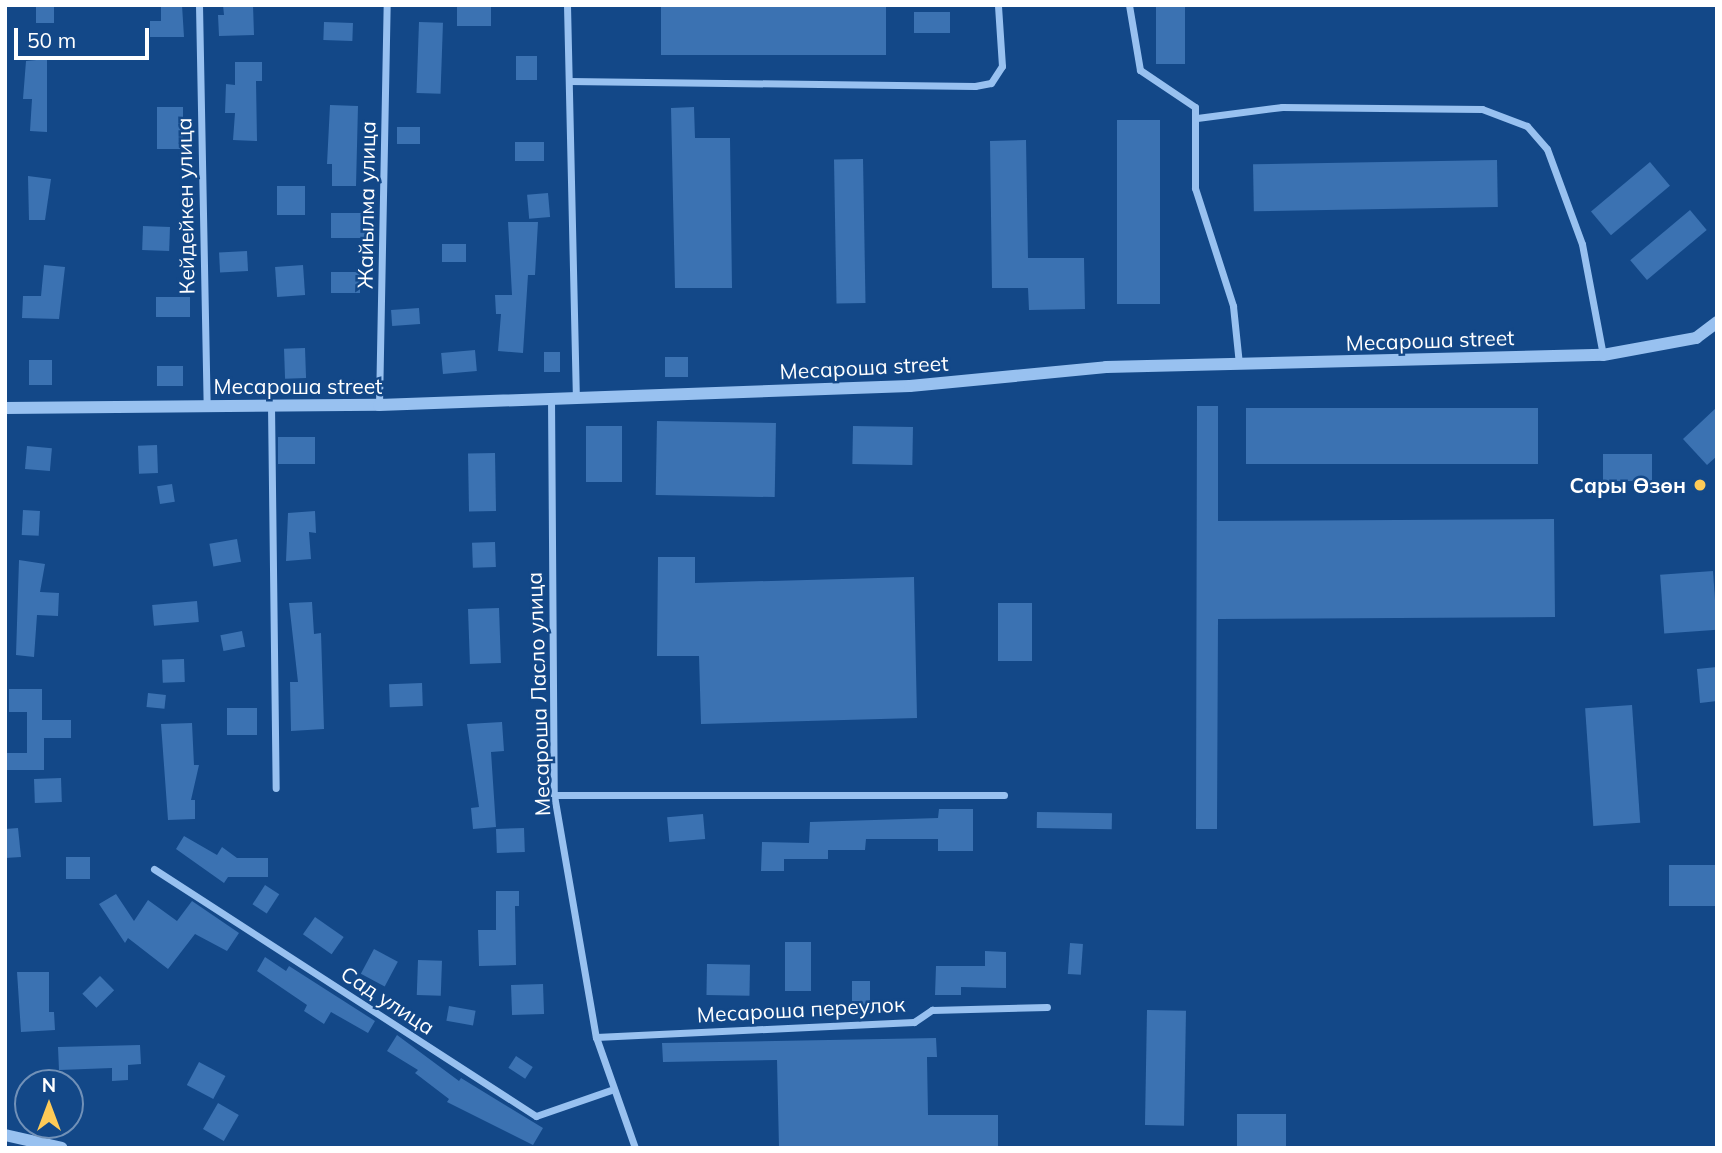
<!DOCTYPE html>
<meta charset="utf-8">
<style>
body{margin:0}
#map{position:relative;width:1722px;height:1153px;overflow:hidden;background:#134888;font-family:Mulish,sans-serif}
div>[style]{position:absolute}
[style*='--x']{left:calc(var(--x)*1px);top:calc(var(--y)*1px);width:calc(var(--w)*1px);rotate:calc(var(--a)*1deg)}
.building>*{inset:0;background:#3b72b2;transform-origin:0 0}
.minor>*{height:7px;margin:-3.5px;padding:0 3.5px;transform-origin:3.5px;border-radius:3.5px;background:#98c1f0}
.tertiary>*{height:12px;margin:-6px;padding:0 6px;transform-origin:6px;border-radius:6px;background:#98c1f0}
.dots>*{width:19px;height:19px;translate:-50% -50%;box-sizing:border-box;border:4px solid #134888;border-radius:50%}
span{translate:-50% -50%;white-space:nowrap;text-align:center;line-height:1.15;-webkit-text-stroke:5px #134888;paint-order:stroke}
.street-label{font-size:21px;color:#fff}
.poi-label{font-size:21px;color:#fff;font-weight:700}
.right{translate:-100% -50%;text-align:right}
.frame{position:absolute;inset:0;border:7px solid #fff;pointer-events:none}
.north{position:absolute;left:14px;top:1069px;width:70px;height:70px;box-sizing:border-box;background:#134888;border:2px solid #7191b8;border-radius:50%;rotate:0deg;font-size:19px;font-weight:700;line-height:28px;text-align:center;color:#fff}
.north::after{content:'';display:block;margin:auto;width:24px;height:32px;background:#ffcb57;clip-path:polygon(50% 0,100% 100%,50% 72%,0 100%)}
.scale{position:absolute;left:14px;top:28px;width:135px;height:32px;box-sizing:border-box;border:4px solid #fff;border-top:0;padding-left:9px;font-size:21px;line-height:24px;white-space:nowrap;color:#fff;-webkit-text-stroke:5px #134888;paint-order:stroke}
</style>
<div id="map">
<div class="building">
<i style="left:36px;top:5px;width:18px;height:18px"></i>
<i style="clip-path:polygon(161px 5px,182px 5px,184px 37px,150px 37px,150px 21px,161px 21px)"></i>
<i style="clip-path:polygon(223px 5px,253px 5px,254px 35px,219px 36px,218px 15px,224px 15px)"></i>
<i style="left:457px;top:5px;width:34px;height:21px"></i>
<i style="left:661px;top:5px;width:225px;height:50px"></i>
<i style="left:1156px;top:5px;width:29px;height:59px"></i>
<i style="left:914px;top:12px;width:36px;height:21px"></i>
<i style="left:324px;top:22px;width:29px;height:18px;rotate:2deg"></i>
<i style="left:419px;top:22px;width:24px;height:71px;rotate:2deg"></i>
<i style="left:516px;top:56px;width:21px;height:24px"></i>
<i style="clip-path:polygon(47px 59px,47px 132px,30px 131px,32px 99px,23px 99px,26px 61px)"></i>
<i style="clip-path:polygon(235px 62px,262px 62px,262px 81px,256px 81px,257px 141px,233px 140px,235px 113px,225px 113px,226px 84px,235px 85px)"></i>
<i style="clip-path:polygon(330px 105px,358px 106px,356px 186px,332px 186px,332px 164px,327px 164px)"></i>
<i style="left:157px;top:107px;width:26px;height:42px"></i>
<i style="clip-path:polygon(694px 107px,695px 138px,730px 138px,732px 288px,675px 288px,671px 108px)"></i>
<i style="left:1117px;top:120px;width:43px;height:184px"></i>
<i style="left:420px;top:127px;width:17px;height:23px;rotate:90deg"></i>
<i style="clip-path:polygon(1026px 140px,1028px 258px,1084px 258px,1085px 309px,1029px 310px,1028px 288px,992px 288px,990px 141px)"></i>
<i style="left:515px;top:142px;width:29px;height:19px"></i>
<i style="left:863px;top:159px;width:144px;height:29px;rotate:89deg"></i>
<i style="left:1497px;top:160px;width:47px;height:244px;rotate:89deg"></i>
<i style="left:1650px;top:162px;width:31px;height:77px;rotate:50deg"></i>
<i style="clip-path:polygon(28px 176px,51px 179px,45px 220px,29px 220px)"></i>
<i style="left:277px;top:186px;width:28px;height:29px"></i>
<i style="left:548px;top:193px;width:24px;height:21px;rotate:85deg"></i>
<i style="left:1690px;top:210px;width:26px;height:78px;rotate:50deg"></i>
<i style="left:366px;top:213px;width:25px;height:35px;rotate:90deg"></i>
<i style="clip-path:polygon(508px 222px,538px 222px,535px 275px,528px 275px,523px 353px,498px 351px,501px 314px,496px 314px,495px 295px,512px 295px)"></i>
<i style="left:143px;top:226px;width:27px;height:24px;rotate:2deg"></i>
<i style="left:466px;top:244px;width:18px;height:24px;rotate:90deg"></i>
<i style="left:247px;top:251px;width:20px;height:28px;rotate:87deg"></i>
<i style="clip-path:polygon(44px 265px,65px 267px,59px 319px,22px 318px,23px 296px,41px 296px)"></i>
<i style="left:303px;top:265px;width:30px;height:28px;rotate:86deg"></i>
<i style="left:360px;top:272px;width:21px;height:29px;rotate:90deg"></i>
<i style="left:156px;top:297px;width:34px;height:20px"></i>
<i style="left:419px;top:308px;width:16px;height:28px;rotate:86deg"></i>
<i style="left:305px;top:348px;width:30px;height:21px;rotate:88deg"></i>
<i style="left:475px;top:350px;width:21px;height:34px;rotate:85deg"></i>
<i style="left:544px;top:352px;width:16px;height:20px"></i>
<i style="left:665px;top:357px;width:23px;height:20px"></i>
<i style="left:29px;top:360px;width:23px;height:25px"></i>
<i style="left:157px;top:366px;width:26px;height:20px"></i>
<i style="clip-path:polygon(1197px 406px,1218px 406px,1218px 521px,1554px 519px,1555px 617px,1218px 619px,1217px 829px,1196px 829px)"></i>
<i style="clip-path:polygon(1717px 407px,1717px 456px,1707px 465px,1683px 439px)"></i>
<i style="left:1538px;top:408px;width:56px;height:292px;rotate:90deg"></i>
<i style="left:657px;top:421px;width:119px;height:74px;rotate:1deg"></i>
<i style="left:586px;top:426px;width:36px;height:56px"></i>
<i style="left:853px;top:426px;width:60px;height:38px;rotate:1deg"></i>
<i style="left:315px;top:437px;width:27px;height:37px;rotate:90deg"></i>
<i style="left:157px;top:445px;width:28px;height:19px;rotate:88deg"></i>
<i style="left:27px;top:446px;width:25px;height:23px;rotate:5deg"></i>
<i style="left:495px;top:453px;width:58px;height:27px;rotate:89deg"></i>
<i style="left:1603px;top:454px;width:49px;height:27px"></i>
<i style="left:172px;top:484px;width:18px;height:15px;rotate:81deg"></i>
<i style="left:23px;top:510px;width:17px;height:25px;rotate:3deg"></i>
<i style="clip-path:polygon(315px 511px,316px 533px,309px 532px,311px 559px,286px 561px,288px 513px)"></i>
<i style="left:237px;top:539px;width:23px;height:28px;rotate:80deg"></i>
<i style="left:495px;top:542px;width:25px;height:23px;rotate:88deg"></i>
<i style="clip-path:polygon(658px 557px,695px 557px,695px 583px,914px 577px,917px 718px,701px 724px,699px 656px,657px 656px)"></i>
<i style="clip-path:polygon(19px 560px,45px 564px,40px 592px,59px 593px,58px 616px,37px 615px,34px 657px,16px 655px)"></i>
<i style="left:1713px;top:571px;width:59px;height:53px;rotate:86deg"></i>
<i style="left:197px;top:601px;width:21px;height:45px;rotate:85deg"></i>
<i style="clip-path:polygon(312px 602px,314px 634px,321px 633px,324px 729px,291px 731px,290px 682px,298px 682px,289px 603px)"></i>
<i style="left:998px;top:603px;width:34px;height:58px"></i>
<i style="left:499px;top:608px;width:55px;height:31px;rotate:88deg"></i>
<i style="left:242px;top:631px;width:16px;height:22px;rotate:79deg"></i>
<i style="left:184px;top:659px;width:23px;height:22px;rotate:88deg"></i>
<i style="clip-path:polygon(1717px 667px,1717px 701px,1700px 703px,1697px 669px)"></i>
<i style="left:422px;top:683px;width:23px;height:33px;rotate:88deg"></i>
<i style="clip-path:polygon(9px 689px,42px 689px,42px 720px,71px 720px,71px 738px,44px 738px,44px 770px,5px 770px,5px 753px,27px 753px,27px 712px,9px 712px)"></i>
<i style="left:148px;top:693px;width:18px;height:14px;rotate:6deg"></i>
<i style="left:1632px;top:705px;width:118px;height:47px;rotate:86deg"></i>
<i style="left:257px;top:708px;width:27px;height:30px;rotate:90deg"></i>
<i style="clip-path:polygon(502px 722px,504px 751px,491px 752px,496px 827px,473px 829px,471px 808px,479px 807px,467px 724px)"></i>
<i style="clip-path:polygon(192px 723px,194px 765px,199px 765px,191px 800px,195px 800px,195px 819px,168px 820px,161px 724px)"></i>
<i style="left:61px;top:778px;width:24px;height:27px;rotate:88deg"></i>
<i style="clip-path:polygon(939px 809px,973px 809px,973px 851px,938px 851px,938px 839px,866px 839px,865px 850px,828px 850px,828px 859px,784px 859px,784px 871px,761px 871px,762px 842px,809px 843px,810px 822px,938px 818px)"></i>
<i style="left:1037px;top:812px;width:75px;height:16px;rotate:1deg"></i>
<i style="left:703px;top:814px;width:25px;height:36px;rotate:85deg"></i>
<i style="clip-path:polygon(18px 828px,21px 857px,5px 858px,5px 829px)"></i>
<i style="left:524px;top:828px;width:24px;height:28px;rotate:88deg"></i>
<i style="clip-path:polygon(184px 836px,217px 855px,222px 847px,237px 858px,268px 858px,268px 877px,228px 877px,224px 883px,176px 849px)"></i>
<i style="left:90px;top:857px;width:22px;height:24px;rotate:90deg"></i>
<i style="left:1669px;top:865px;width:48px;height:41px"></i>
<i style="left:265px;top:885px;width:17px;height:23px;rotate:33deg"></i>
<i style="clip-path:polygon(496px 891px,519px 891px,519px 906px,515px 906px,516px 965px,479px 966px,478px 930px,496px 930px)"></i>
<i style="clip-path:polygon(116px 894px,134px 921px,148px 900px,177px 921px,192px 901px,239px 933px,227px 951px,195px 934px,168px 969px,128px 938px,125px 943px,99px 904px)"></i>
<i style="left:315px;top:917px;width:35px;height:21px;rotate:35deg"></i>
<i style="left:785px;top:942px;width:26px;height:49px"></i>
<i style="left:1070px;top:943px;width:13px;height:31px;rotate:4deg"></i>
<i style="left:374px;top:949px;width:27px;height:28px;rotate:28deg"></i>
<i style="clip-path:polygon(985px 951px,1006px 952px,1006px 988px,961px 987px,961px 995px,935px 995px,936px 966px,985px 966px)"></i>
<i style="clip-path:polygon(265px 957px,286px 971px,289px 966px,375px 1021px,368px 1033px,331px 1012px,324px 1024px,304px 1011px,307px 1005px,257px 971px)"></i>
<i style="left:418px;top:960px;width:24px;height:35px;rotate:2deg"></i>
<i style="left:707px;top:964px;width:43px;height:31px;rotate:1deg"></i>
<i style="clip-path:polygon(17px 972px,49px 972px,49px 1012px,54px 1012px,55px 1030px,21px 1032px)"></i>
<i style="left:100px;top:976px;width:20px;height:25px;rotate:45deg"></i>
<i style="left:852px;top:981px;width:18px;height:26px"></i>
<i style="left:543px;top:984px;width:30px;height:32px;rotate:88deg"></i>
<i style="left:449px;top:1006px;width:27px;height:15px;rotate:10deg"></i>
<i style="left:1147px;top:1010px;width:39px;height:115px;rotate:1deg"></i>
<i style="clip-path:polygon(397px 1035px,459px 1081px,461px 1078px,543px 1128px,533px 1145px,447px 1102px,449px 1099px,415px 1073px,418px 1070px,387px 1051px)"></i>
<i style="clip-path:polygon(936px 1038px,937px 1057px,927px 1057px,928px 1115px,998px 1115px,998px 1148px,779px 1148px,777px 1060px,663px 1062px,662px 1043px)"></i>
<i style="clip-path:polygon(140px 1045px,141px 1064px,128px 1065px,128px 1080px,112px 1081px,112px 1068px,59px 1070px,58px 1047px)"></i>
<i style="left:516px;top:1056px;width:20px;height:14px;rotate:33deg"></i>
<i style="left:199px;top:1062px;width:30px;height:26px;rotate:28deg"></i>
<i style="left:218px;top:1103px;width:24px;height:30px;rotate:30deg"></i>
<i style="left:1237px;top:1114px;width:49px;height:34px"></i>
</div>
<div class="minor">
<i style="--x:199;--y:5;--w:400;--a:88.9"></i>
<i style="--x:567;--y:5;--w:391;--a:88.7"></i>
<i style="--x:1129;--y:5;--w:66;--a:80.4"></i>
<i style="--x:1140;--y:70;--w:66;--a:33.9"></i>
<i style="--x:1195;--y:107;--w:81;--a:90"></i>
<i style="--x:1195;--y:188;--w:124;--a:72.1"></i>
<i style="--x:1233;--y:306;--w:58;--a:84.1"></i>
<i style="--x:569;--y:81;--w:406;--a:0.7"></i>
<i style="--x:975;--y:86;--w:16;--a:-11"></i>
<i style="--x:991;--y:83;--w:20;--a:-57"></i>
<i style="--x:1002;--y:66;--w:61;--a:-93.8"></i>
<i style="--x:1197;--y:118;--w:86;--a:-7.4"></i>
<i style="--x:1282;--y:107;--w:200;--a:0.6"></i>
<i style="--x:1482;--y:109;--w:48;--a:20.7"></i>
<i style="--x:1527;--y:126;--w:30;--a:49"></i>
<i style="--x:1547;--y:149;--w:101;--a:69.8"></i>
<i style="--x:1582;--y:244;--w:113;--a:79.3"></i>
<i style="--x:551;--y:398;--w:397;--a:89.6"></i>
<i style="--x:554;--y:795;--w:246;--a:80.2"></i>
<i style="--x:596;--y:1037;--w:118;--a:70.6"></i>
<i style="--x:271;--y:405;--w:383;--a:89.3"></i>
<i style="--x:379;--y:405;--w:400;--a:-88.9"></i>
<i style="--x:554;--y:795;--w:450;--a:0"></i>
<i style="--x:154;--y:869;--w:455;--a:32.9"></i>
<i style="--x:536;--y:1116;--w:79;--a:-19.1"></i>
<i style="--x:596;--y:1037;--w:318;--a:-2.7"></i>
<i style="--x:914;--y:1022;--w:22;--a:-34"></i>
<i style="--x:932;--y:1010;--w:115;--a:-1.5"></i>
</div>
<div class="tertiary">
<i style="--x:5;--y:408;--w:374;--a:-0.5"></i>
<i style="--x:379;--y:405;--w:531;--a:-2.05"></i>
<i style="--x:910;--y:386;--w:197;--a:-5.5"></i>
<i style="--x:1106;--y:367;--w:497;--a:-1.4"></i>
<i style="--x:1603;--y:355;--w:95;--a:-10.4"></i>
<i style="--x:1696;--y:338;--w:26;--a:-37"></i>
<i style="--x:5;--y:1135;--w:58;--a:12.8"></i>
</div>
<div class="dots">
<i style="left:1700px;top:485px;background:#ffcb57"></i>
</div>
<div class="street-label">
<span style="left:366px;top:205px;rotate:-89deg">Жайылма улица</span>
<span style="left:185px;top:206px;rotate:-91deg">Кейдейкен улица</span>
<span style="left:1430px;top:340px;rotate:-2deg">Месароша street</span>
<span style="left:864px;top:367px;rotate:-3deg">Месароша street</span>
<span style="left:298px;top:386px">Месароша street</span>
<span style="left:538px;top:694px;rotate:-92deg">Месароша Ласло улица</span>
<span style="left:388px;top:1000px;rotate:33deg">Сад улица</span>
<span style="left:801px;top:1009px;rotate:-3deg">Месароша переулок</span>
</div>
<div class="poi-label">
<span class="right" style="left:1686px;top:485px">Сары Өзөн</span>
</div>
<div class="frame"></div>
<div class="north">N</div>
<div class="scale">50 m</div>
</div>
